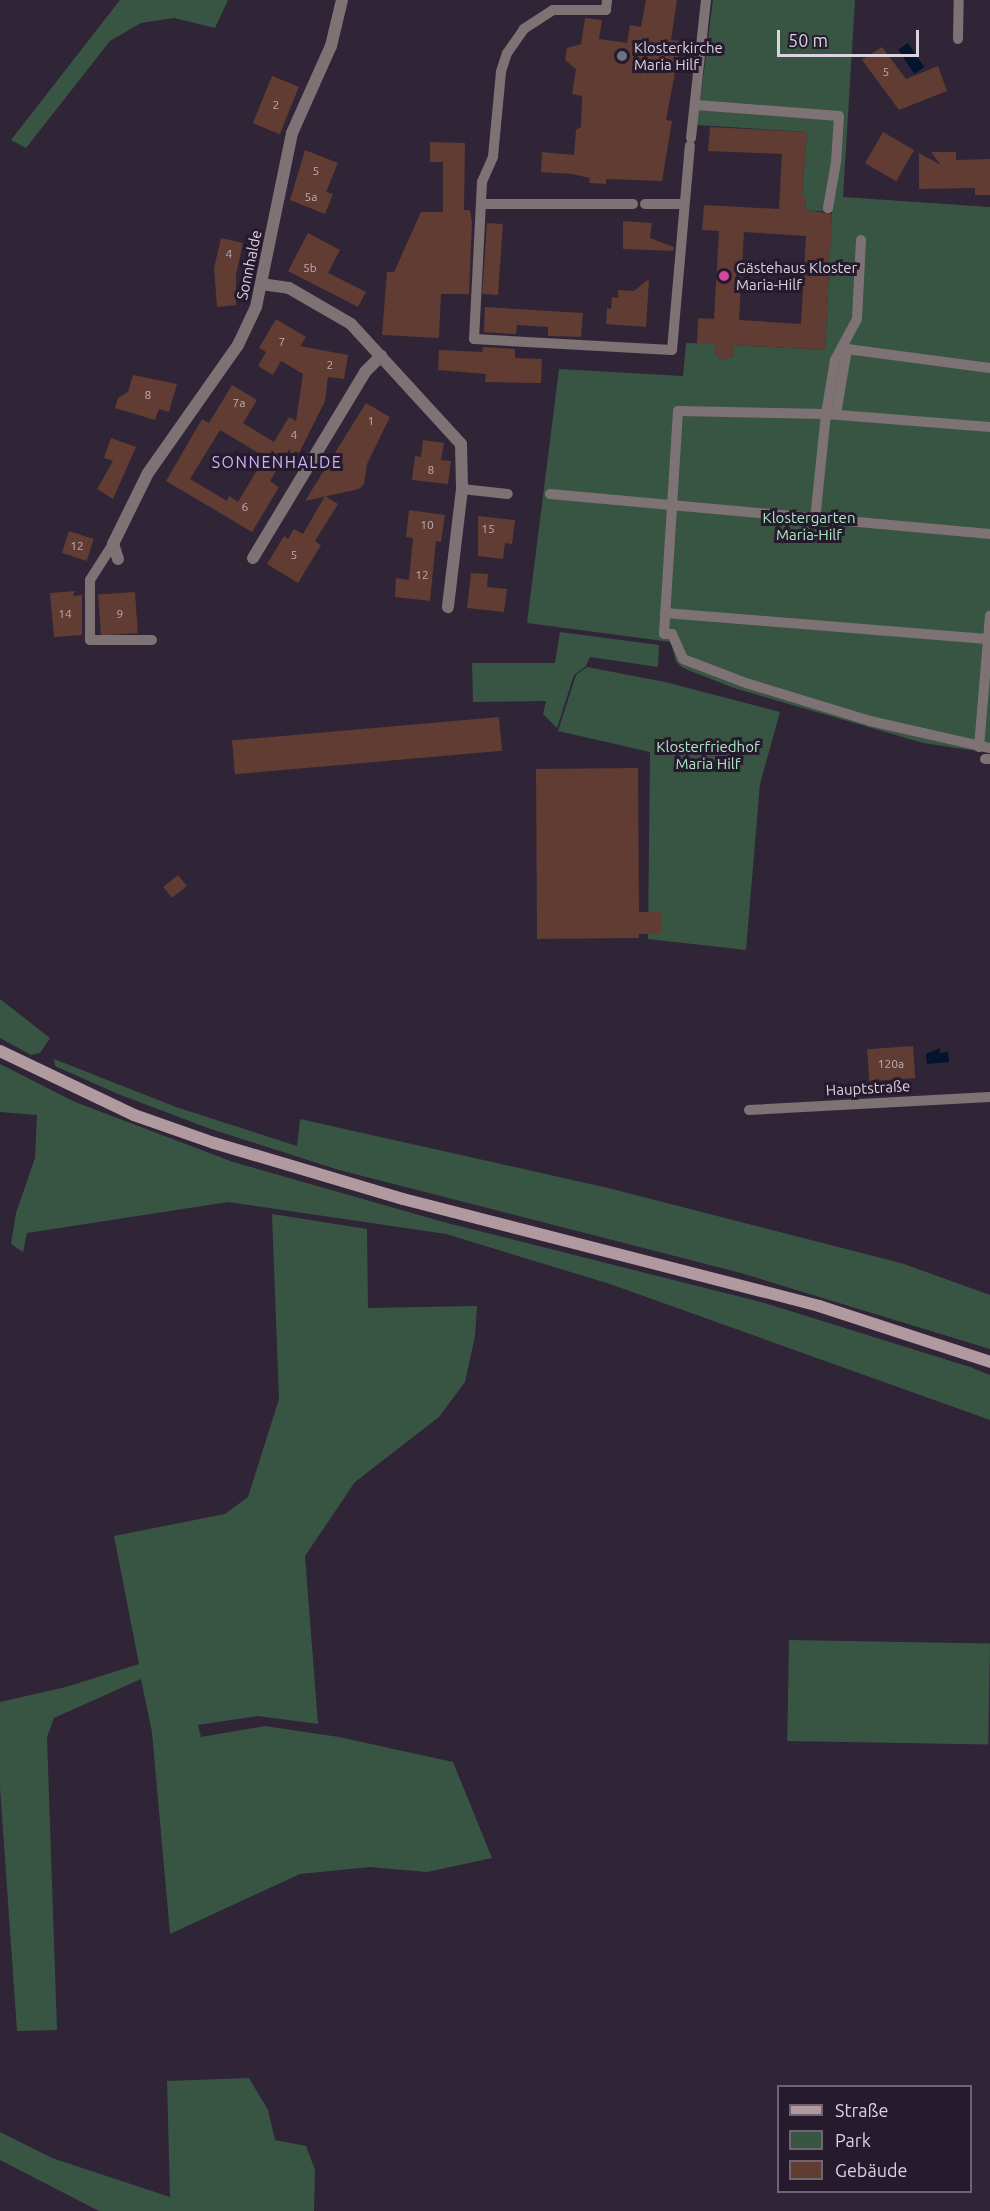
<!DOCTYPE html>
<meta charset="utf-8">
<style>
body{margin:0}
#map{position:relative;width:990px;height:2211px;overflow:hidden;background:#302437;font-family:Ubuntu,sans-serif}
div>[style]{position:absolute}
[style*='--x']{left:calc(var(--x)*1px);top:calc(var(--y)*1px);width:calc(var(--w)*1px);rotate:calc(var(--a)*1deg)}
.green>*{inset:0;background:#385543;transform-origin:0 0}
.water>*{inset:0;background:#03152d;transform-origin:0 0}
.building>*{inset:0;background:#603c33;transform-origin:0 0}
.service>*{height:10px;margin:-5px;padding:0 5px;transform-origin:5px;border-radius:5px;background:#7f7275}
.minor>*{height:12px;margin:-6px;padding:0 6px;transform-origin:6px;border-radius:6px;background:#7f7275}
.secondary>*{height:12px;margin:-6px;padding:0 6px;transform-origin:6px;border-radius:6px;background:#b09a9f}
.dots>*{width:16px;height:16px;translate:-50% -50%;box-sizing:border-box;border:3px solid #261a2d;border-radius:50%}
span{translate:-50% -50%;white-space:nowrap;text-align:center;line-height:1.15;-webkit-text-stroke:6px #261a2d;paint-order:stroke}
.number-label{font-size:12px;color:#bcadb4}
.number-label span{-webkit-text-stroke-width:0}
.poi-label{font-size:15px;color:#dbd3df}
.left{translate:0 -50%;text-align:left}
.street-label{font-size:15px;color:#dbd3df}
.park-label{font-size:15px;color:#aae8c1}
.neighbourhood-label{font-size:16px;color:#c7b4fa;letter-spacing:1.5px}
.legend{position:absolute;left:777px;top:2085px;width:195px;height:108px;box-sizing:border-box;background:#261a2d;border:2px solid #6e6474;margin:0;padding:8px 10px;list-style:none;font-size:18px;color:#dbd3df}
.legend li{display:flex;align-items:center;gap:12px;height:30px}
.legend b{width:30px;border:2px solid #6e6474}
.scale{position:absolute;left:777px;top:30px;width:142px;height:27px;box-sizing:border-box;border:3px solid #dbd3df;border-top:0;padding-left:8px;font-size:18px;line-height:21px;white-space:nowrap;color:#dbd3df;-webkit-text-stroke:4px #261a2d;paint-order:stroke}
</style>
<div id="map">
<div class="green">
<i style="clip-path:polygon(120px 0,228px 0,215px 28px,174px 18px,141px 23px,110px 41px,26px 148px,11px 140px)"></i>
<i style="clip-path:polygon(713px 0,855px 0,843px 197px,990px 207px,990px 753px,923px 743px,734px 688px,683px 668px,676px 662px,671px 642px,527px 623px,559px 369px,683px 376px,686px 343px,715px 344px,715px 354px,721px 360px,734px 356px,734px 345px,825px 350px,832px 212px,802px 210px,806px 204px,802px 195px,807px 132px,697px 125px)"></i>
<i style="clip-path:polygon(560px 632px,659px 645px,658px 667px,590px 657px,586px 666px,574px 675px,557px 728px,543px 714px,546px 701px,473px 702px,472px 663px,555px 663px)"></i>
<i style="clip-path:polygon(587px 667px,665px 682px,780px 712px,760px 784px,746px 950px,648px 939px,650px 752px,558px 731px,576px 675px)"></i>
<i style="clip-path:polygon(0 999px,50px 1038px,40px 1053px,31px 1055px,0 1038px)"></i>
<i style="clip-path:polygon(54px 1059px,176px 1107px,297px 1146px,300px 1119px,608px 1188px,901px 1263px,990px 1295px,990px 1349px,741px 1273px,339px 1170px,208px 1128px,118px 1094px,55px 1066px)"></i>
<i style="clip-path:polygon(0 1064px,75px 1102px,233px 1162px,447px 1223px,761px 1302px,970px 1367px,990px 1375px,990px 1420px,610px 1284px,446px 1234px,228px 1202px,27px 1233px,23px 1252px,11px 1244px,16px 1213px,35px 1158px,37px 1115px,0 1112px)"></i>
<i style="clip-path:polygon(272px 1214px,367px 1229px,368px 1308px,477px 1306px,475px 1336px,465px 1382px,439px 1417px,355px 1482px,305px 1556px,318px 1724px,258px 1716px,198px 1725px,201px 1737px,265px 1726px,339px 1737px,453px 1762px,492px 1858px,427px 1872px,370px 1867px,300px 1874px,170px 1934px,152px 1732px,141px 1679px,54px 1718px,47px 1737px,57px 2030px,17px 2031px,0 1787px,0 1702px,66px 1687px,139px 1664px,114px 1536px,225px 1514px,248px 1497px,279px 1399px)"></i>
<i style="left:789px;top:1640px;width:201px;height:101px;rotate:1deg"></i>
<i style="clip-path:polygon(249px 2078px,268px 2110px,275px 2140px,306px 2146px,315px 2170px,314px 2211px,99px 2211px,0 2160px,0 2132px,52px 2158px,170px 2197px,167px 2081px)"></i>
</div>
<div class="water">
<i style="left:908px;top:43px;width:29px;height:12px;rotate:56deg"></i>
<i style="clip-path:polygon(940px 1048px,940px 1053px,948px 1052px,949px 1062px,927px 1064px,926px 1054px)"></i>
</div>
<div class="building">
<i style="clip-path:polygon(646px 0,677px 0,671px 40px,679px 41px,679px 52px,666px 120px,672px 121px,662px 181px,606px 179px,606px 184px,589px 183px,590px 178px,571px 174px,541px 172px,542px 152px,574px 155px,576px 130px,581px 127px,582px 96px,572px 94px,576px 69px,565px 60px,567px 48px,581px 44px,585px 18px,602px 20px,599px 39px,627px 43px,630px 25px,641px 27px)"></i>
<i style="clip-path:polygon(882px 47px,906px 79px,938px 66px,947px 91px,899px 110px,862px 60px)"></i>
<i style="left:272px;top:76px;width:29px;height:51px;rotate:22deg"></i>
<i style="clip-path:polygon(evenodd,710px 127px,807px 132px,802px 195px,806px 196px,805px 210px,832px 214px,825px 350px,734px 345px,734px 356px,721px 360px,715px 354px,715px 344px,697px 344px,698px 318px,714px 319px,719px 231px,702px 230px,704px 205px,779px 209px,782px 154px,708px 151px,710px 127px,744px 232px,806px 236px,801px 324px,739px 320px,744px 232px)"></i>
<i style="left:883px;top:132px;width:36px;height:36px;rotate:30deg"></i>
<i style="clip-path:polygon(430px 142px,465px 143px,464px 210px,470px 210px,472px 222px,469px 294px,441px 294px,439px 338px,382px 335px,387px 272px,394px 272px,421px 212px,443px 212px,443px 162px,430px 162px)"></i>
<i style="clip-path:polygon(305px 150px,338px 163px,326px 192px,333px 194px,325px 214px,290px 200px)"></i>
<i style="clip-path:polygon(931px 152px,956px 152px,956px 160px,990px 159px,990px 195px,975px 195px,975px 188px,919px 189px,919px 153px,941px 165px)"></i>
<i style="clip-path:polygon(623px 221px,652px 223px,650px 238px,674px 247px,673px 251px,623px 249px)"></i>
<i style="left:487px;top:223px;width:16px;height:71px;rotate:4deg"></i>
<i style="clip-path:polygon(308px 233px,340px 250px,328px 273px,366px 292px,358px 307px,288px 271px)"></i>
<i style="clip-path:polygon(221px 238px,243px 243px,236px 275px,236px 305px,217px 307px,214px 268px)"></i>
<i style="clip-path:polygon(649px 279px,646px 327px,606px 324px,607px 308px,611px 309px,612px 297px,618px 298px,618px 290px,634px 291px)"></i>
<i style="clip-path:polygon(485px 307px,583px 313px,581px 337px,548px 336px,548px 327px,517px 325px,516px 334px,484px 332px)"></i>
<i style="clip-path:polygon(evenodd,276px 319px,306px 337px,300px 346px,348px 355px,344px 379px,328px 377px,325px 401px,299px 453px,295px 451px,291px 457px,290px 448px,270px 481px,279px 487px,252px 532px,166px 481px,202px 419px,209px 423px,232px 385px,257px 400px,243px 423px,274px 442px,289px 417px,296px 421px,303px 374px,281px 361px,273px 375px,258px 366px,266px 352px,259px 348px,276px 319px,220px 430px,257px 452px,251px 462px,259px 467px,238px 502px,229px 496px,227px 501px,190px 479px,220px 430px)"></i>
<i style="clip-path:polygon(483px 347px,515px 349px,515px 358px,542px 359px,541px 383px,485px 382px,486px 374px,438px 370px,439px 350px,482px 352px)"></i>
<i style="clip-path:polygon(133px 375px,177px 384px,169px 412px,159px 409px,155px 420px,115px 408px,118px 398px,128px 392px)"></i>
<i style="clip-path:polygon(366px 403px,390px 417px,367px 464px,364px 484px,359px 489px,305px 501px)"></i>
<i style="clip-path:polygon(111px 438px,136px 447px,113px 499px,97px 489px,113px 461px,104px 458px)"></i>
<i style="clip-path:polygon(423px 440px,444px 443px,441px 460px,451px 461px,448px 484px,412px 480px,415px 456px,421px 457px)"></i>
<i style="clip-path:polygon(325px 496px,338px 504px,315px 541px,321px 545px,298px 583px,267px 564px,284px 536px,288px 539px,294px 529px,303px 534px)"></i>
<i style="clip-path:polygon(409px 510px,445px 515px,441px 542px,436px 541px,430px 601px,395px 597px,396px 578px,409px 580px,413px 538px,406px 537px)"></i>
<i style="clip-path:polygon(478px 516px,515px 520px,512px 544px,505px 543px,503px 559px,478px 556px)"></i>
<i style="left:69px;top:531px;width:26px;height:23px;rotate:18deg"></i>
<i style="clip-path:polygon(471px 573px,488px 574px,487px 587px,507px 589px,504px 612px,467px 608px)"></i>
<i style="clip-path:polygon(75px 591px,73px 596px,82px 595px,82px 635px,54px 637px,50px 593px)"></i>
<i style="left:135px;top:592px;width:41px;height:37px;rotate:86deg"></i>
<i style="left:499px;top:717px;width:34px;height:268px;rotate:85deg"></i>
<i style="clip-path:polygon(638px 768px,639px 912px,661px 912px,661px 934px,639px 934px,639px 938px,537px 939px,536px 769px)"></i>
<i style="left:178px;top:875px;width:14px;height:19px;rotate:51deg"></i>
<i style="left:913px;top:1046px;width:32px;height:46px;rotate:86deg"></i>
</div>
<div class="service">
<i style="--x:607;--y:0;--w:10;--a:96"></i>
<i style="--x:606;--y:10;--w:53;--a:180"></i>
<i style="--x:553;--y:10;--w:35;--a:147"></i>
<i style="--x:524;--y:29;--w:29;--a:125"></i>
<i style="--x:507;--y:53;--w:20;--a:108"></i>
<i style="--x:501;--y:72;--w:85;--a:95.4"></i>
<i style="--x:493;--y:157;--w:27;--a:114"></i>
<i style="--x:482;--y:182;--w:157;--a:92.9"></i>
<i style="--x:474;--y:339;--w:198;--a:3.2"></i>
<i style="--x:672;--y:350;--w:205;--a:-85"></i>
<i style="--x:958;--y:39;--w:39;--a:-89"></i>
<i style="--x:696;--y:105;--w:143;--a:4.4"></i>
<i style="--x:839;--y:116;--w:46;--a:93.7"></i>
<i style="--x:836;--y:162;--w:47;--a:99.9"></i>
<i style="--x:691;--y:138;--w:139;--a:-83.8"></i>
<i style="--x:481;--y:204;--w:152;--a:0"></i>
<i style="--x:645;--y:204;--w:39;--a:0"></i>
<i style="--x:861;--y:240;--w:79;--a:92.9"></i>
<i style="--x:857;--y:319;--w:47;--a:118.2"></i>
<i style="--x:835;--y:360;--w:55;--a:99.5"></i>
<i style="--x:826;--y:414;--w:165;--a:4.5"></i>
<i style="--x:836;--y:414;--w:66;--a:-80.4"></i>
<i style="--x:847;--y:349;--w:144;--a:7.6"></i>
<i style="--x:462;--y:489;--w:46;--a:6.2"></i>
<i style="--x:550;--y:494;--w:442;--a:5.2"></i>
<i style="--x:815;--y:520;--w:107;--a:-84.1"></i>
<i style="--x:826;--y:414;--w:148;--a:-178.8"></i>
<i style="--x:678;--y:411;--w:223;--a:93.6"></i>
<i style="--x:664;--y:634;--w:8;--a:0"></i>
<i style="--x:672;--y:634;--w:27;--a:66"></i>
<i style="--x:683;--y:659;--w:67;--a:20.9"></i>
<i style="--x:746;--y:683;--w:130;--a:17"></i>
<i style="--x:870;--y:721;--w:123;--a:12.7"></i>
<i style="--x:113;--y:544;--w:43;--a:122.6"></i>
<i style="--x:90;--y:580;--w:60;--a:90"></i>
<i style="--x:90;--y:640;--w:62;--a:0"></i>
<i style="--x:665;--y:613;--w:326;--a:4.6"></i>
<i style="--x:979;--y:747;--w:132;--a:-85.2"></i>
<i style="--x:985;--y:759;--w:5;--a:0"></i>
<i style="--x:749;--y:1110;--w:241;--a:-3.1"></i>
</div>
<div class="minor">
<i style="--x:261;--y:284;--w:28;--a:8"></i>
<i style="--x:289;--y:288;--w:72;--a:30.1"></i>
<i style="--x:351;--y:324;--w:163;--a:47.5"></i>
<i style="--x:461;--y:444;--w:45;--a:88.7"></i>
<i style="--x:462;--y:489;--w:119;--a:96.8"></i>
<i style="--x:253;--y:558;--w:217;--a:-58.9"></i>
<i style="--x:365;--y:372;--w:23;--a:-45"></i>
<i style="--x:118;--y:559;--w:16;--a:-108"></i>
<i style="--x:113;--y:544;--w:79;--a:-63.8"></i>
<i style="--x:148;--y:473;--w:156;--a:-54.9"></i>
<i style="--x:238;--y:345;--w:42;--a:-64.7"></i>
<i style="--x:256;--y:307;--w:178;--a:-78.3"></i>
<i style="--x:292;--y:133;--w:95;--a:-65.9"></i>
<i style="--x:331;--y:46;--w:47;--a:-76.6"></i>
</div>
<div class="secondary">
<i style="--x:0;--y:1051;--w:148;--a:25.5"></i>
<i style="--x:134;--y:1115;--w:85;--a:19.3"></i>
<i style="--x:214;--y:1143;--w:197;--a:16.5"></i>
<i style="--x:403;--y:1199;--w:430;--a:14.4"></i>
<i style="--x:819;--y:1306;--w:180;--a:18.1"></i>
</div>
<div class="dots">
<i style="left:622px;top:56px;background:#6b7280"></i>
<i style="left:724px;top:276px;background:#d1479c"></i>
</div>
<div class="number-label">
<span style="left:886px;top:72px">5</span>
<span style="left:276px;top:105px">2</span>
<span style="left:316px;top:171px">5</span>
<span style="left:311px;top:197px">5a</span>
<span style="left:229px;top:254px">4</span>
<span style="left:310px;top:268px">5b</span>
<span style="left:282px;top:342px">7</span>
<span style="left:330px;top:365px">2</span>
<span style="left:148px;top:395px">8</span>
<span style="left:239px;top:403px">7a</span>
<span style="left:371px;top:421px">1</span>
<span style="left:294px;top:435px">4</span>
<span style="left:431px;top:470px">8</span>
<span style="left:245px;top:507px">6</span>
<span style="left:427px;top:525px">10</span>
<span style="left:488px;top:529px">15</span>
<span style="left:77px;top:546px">12</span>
<span style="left:294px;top:555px">5</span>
<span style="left:422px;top:575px">12</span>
<span style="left:65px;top:614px">14</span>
<span style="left:120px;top:614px">9</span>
<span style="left:891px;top:1064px">120a</span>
</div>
<div class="poi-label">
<span class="left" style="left:634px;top:56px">Klosterkirche<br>Maria Hilf</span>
<span class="left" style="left:736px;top:276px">Gästehaus Kloster<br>Maria-Hilf</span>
</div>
<div class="street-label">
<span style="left:249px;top:265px;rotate:-78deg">Sonnhalde</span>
<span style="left:868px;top:1088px;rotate:-3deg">Hauptstraße</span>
</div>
<div class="park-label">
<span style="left:809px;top:526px">Klostergarten<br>Maria-Hilf</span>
<span style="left:708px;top:755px">Klosterfriedhof<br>Maria Hilf</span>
</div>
<div class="neighbourhood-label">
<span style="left:277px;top:462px">SONNENHALDE</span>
</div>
<ul class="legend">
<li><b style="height:8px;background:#b09a9f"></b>Straße</li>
<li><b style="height:16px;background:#385543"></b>Park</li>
<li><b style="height:16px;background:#603c33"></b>Gebäude</li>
</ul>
<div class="scale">50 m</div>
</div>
